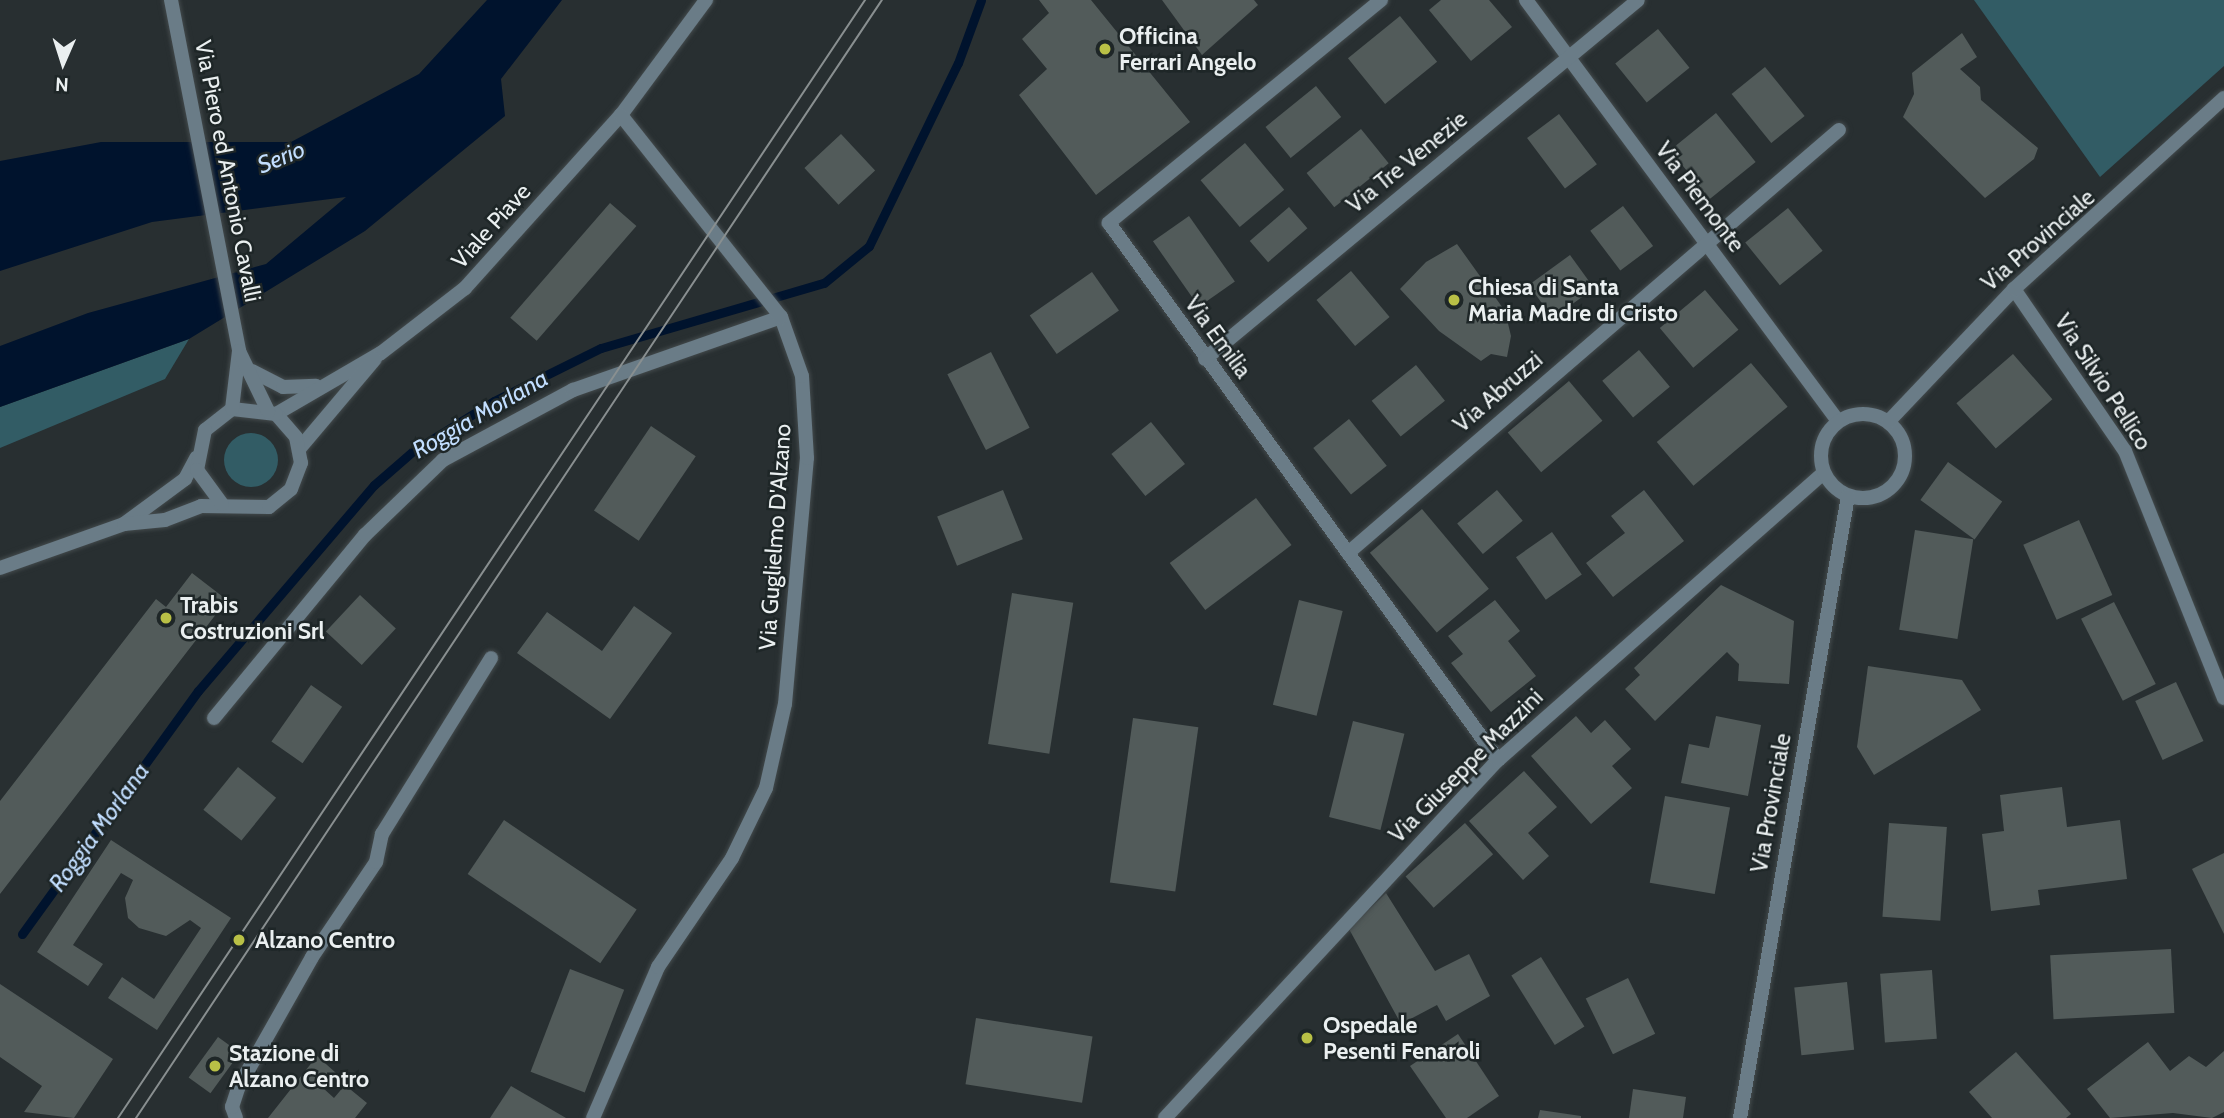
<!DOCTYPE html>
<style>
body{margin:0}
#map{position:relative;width:2224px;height:1118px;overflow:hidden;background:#282f31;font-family:Cabin,sans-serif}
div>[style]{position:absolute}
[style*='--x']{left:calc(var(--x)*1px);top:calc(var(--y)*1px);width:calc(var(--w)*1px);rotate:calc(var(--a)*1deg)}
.green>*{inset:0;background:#325c65}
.round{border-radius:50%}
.water>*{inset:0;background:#00132d}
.stream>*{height:9px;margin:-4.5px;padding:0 4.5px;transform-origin:4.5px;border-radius:4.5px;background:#00132d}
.building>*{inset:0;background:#525b5a;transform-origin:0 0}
.roads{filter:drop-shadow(0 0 2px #434a4c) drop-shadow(0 0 2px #434a4c)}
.minor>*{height:14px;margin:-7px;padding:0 7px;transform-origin:7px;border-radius:7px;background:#6a7c87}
.tertiary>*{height:14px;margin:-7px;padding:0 7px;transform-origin:7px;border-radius:7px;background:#6a7c87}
.tertiary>.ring{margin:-7px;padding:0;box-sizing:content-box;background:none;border:14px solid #6a7c87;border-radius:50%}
.tram>*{height:2px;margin:-1px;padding:0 1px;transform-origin:1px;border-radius:1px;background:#898f90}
.dots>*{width:19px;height:19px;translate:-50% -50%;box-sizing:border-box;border:4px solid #1e2627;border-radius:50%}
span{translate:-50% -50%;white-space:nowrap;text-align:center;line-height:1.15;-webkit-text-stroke:5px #1e2627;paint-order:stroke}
.poi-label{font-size:23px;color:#eaeff0;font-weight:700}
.left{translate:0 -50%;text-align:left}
.street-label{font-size:23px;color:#eaeff0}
.water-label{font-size:24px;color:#c2deff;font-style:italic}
.north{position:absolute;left:28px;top:28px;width:70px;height:70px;-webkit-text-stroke:5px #1e2627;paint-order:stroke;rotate:183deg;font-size:19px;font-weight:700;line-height:28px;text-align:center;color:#eaeff0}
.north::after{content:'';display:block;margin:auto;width:24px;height:32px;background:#eaeff0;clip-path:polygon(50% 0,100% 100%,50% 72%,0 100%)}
</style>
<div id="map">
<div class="green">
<i style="clip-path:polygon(1974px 0,2224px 0,2224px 66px,2100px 177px)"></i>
<i style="clip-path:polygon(189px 339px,165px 379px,0 448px,0 407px)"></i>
<i class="round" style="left:224px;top:433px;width:54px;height:54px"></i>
</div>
<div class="water">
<i style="clip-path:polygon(487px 0,562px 0,501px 79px,505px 116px,365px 231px,189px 339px,0 407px,0 346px,88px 313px,266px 264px,346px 197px,152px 222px,0 271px,0 161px,101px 142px,291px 142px,419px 74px)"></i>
</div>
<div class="stream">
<i style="--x:22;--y:934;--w:300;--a:-54.1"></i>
<i style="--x:198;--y:691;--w:271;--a:-49.5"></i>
<i style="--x:374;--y:485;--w:52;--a:-41.1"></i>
<i style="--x:413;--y:451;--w:95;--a:-31.7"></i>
<i style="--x:494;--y:401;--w:119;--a:-26.4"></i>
<i style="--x:601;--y:348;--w:232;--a:-16.3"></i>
<i style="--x:824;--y:283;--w:58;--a:-39.4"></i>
<i style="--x:869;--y:246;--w:203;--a:-64.1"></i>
<i style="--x:958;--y:63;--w:67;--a:-69.9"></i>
</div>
<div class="building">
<i style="clip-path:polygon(1039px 0,1091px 0,1190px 122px,1096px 195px,1019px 95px,1047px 69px,1022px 39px,1049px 13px)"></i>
<i style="clip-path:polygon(1162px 0,1254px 0,1258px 5px,1202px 55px)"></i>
<i style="clip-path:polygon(1441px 0,1489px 0,1512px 27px,1471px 61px,1429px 10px)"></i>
<i style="left:1400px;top:16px;width:59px;height:67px;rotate:51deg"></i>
<i style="left:1658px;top:29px;width:50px;height:55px;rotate:51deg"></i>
<i style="clip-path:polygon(1962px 33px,1977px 57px,1960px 69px,1980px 87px,1981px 100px,2038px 148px,2034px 159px,1985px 198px,1903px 117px,1914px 94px,1912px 73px)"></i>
<i style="left:1765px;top:67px;width:63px;height:43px;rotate:51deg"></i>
<i style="left:1316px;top:86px;width:40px;height:65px;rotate:51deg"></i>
<i style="left:1716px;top:113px;width:63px;height:59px;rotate:51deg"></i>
<i style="left:1559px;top:114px;width:63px;height:40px;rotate:53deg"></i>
<i style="left:1361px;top:129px;width:44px;height:70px;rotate:51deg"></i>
<i style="left:841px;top:134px;width:50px;height:50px;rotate:47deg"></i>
<i style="left:1245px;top:143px;width:61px;height:58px;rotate:50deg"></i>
<i style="left:610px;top:203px;width:35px;height:152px;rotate:41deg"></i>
<i style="left:1623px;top:206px;width:50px;height:41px;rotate:53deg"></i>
<i style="left:1289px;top:207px;width:28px;height:52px;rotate:49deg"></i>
<i style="left:1788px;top:208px;width:55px;height:55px;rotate:51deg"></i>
<i style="left:1189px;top:216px;width:80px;height:44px;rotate:55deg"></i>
<i style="clip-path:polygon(1457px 244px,1505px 311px,1511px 336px,1507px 357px,1491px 354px,1481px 361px,1439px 331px,1400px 289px,1426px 262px)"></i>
<i style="left:1570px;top:255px;width:41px;height:51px;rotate:54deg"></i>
<i style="left:1351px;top:271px;width:60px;height:45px;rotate:50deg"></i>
<i style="left:1092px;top:272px;width:47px;height:76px;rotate:55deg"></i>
<i style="left:1705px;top:290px;width:52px;height:59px;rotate:50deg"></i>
<i style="left:1639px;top:350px;width:48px;height:48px;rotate:50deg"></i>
<i style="left:991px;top:352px;width:85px;height:49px;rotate:63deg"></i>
<i style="left:2013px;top:354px;width:60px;height:75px;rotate:49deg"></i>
<i style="left:1751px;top:363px;width:57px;height:123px;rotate:50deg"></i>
<i style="left:1416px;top:365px;width:46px;height:57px;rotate:51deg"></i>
<i style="left:1569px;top:381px;width:52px;height:80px;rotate:50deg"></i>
<i style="left:1349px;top:419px;width:60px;height:46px;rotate:51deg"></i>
<i style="left:1151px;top:422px;width:54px;height:51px;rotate:51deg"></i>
<i style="left:651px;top:426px;width:54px;height:102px;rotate:34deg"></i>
<i style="left:1948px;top:462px;width:67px;height:47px;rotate:36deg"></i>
<i style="left:1003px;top:490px;width:53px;height:71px;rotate:68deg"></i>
<i style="left:1497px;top:490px;width:40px;height:52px;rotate:50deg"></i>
<i style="clip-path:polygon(1644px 490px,1684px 541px,1613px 597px,1586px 563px,1625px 533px,1611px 516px)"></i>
<i style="left:1256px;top:498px;width:59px;height:108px;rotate:53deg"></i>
<i style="left:1422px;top:509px;width:104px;height:68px;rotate:50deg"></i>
<i style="left:2079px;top:520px;width:82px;height:61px;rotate:66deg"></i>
<i style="left:1915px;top:530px;width:59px;height:101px;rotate:9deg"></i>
<i style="left:1552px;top:532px;width:52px;height:44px;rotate:55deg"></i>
<i style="clip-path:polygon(192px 573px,227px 600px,0 894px,0 801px,156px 599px,166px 607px)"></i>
<i style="clip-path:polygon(1721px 585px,1794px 621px,1789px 684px,1738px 681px,1739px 664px,1727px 652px,1655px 721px,1625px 689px,1640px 675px,1634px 668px)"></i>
<i style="left:1012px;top:593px;width:62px;height:153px;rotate:9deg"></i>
<i style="left:360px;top:595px;width:49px;height:50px;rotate:43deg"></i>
<i style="left:1299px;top:600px;width:45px;height:108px;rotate:14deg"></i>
<i style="clip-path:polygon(1495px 600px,1520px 631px,1508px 641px,1536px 676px,1491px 712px,1451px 663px,1463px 654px,1448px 636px)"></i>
<i style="left:2114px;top:602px;width:92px;height:37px;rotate:63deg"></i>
<i style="clip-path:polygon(634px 606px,672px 633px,610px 719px,517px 653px,547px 612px,602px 651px)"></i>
<i style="clip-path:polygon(1868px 666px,1962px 680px,1981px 710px,1874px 775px,1857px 747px)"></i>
<i style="left:2176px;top:682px;width:65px;height:45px;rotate:65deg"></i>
<i style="left:311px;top:685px;width:38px;height:69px;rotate:35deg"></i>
<i style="clip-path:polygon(1576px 716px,1591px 733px,1605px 720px,1631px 749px,1612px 766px,1632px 788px,1591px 824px,1531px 756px)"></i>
<i style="clip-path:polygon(1716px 716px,1761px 725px,1748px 796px,1681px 783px,1689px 744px,1709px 748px)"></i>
<i style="left:1133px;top:718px;width:66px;height:166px;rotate:8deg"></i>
<i style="left:1353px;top:721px;width:53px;height:99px;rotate:14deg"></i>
<i style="left:238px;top:767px;width:49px;height:55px;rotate:39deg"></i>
<i style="clip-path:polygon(1524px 771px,1557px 807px,1528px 833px,1549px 856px,1523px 880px,1469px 821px)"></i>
<i style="clip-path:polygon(2062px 787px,2067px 827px,2120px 820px,2127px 879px,2038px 890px,2040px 905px,1991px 911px,1982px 834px,2004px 831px,2000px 795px)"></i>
<i style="left:1665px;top:796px;width:66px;height:88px;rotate:10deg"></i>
<i style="left:504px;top:820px;width:160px;height:65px;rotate:34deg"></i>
<i style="left:1465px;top:823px;width:42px;height:80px;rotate:48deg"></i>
<i style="left:1889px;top:823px;width:58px;height:94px;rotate:4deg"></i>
<i style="clip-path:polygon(111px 840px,231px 918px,157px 1030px,108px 998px,122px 977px,154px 999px,201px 928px,190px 920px,166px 936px,139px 928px,128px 918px,125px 898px,133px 880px,121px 873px,73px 945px,103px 964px,88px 986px,37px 952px)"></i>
<i style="clip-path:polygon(2224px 853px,2224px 934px,2192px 869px)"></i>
<i style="clip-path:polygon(1386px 893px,1435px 971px,1469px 954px,1490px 996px,1446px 1021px,1437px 1005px,1401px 1024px,1349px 929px)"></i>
<i style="left:2171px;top:949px;width:64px;height:121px;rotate:87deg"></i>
<i style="left:1541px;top:957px;width:82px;height:35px;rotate:58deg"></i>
<i style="left:570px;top:969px;width:58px;height:110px;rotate:21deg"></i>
<i style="left:1932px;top:970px;width:69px;height:52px;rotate:86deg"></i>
<i style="left:1628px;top:978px;width:62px;height:47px;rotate:64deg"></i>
<i style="left:1847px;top:982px;width:68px;height:53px;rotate:84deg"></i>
<i style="clip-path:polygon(0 984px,113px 1059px,74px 1118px,24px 1112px,42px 1086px,0 1057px)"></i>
<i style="left:976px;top:1018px;width:118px;height:67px;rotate:9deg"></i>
<i style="clip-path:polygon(1458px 1034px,1499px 1096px,1467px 1118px,1446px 1118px,1410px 1066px)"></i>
<i style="left:218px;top:1037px;width:27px;height:50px;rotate:36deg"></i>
<i style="clip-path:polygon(2148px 1042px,2170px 1071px,2189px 1056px,2206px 1067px,2224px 1051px,2224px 1112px,2212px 1118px,2173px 1113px,2110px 1118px,2087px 1089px)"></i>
<i style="clip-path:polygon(2016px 1052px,2071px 1114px,2066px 1118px,1992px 1118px,1969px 1092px)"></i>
<i style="clip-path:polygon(317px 1056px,336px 1073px,323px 1088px,334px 1098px,345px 1085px,367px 1103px,355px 1118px,268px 1118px)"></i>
<i style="clip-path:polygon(511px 1086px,566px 1118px,490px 1118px)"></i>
<i style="clip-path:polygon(1633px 1089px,1686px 1097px,1683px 1118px,1629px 1118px)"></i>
<i style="clip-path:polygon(1540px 1110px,1581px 1116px,1581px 1118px,1538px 1118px)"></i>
</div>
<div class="roads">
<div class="minor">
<i style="--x:1381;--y:0;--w:352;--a:140.7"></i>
<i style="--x:1109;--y:223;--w:663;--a:54.08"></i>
<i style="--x:1526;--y:0;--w:524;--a:53.46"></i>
<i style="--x:2014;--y:289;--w:196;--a:55.6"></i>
<i style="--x:2125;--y:451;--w:266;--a:68.2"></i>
<i style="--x:1205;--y:359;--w:562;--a:-39.66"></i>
<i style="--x:252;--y:371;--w:35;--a:27"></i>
<i style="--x:283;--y:387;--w:33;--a:-2"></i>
<i style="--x:276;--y:414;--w:121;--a:-30.2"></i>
<i style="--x:381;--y:353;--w:106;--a:-37.7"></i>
<i style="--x:465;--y:288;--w:233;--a:-48"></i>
<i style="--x:621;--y:115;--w:143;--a:-53.5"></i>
<i style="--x:300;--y:448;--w:116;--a:-49.9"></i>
<i style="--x:124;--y:524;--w:76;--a:-36.4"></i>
<i style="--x:185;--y:479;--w:24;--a:-62"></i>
<i style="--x:1348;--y:553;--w:648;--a:-40.75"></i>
<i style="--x:0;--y:568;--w:132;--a:-19.5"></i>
<i style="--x:124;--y:524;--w:41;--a:-5.6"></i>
<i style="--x:165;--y:520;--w:39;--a:-21"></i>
<i style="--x:201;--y:506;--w:68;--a:0.8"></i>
<i style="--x:269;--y:507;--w:28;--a:-39"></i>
<i style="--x:291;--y:489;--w:28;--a:-69"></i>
<i style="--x:301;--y:463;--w:26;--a:-101"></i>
<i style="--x:296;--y:437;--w:30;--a:-131"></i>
<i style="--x:276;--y:414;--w:44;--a:-173.5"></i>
<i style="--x:232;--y:409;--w:34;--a:142"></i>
<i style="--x:205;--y:430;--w:41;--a:101.3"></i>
<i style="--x:197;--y:470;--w:42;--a:53.7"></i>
<i style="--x:214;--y:718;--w:237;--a:-50.5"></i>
<i style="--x:365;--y:535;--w:108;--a:-43.9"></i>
<i style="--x:443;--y:460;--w:148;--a:-28.3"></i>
<i style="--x:573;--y:390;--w:220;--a:-19.3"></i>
<i style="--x:236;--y:1118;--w:12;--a:-110"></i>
<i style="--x:232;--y:1107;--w:20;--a:-72"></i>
<i style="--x:238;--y:1088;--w:150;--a:-60.5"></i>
<i style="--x:312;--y:957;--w:115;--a:-56"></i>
<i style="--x:376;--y:862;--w:29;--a:-78"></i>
<i style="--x:382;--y:834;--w:207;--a:-58.2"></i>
<i style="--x:593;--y:1118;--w:164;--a:-66.7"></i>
<i style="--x:658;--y:967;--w:132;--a:-55.8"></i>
<i style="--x:732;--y:858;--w:78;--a:-64.1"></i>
<i style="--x:766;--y:788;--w:86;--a:-77.3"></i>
<i style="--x:785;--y:704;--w:247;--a:-84.9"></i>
<i style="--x:807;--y:458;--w:82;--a:-93.5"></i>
<i style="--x:802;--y:376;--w:63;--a:-109.6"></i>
<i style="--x:781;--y:317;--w:258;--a:-128.4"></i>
<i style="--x:1165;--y:1118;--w:489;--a:-47.1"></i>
<i style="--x:1498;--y:760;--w:434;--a:-41.4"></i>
</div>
<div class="tertiary">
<i style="--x:171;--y:0;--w:358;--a:79"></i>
<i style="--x:239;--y:351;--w:58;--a:96.9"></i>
<i style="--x:239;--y:351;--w:67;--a:64.2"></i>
<i class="ring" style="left:1821px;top:414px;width:70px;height:70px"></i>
<i style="--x:1888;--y:422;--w:183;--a:-46.5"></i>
<i style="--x:2014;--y:289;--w:284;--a:-42.3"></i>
<i style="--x:1740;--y:1118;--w:631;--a:-80.15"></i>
</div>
</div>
<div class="tram">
<i style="--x:118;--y:1118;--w:1345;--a:-56.25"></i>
<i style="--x:136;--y:1118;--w:1344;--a:-56.29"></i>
</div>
<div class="dots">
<i style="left:1105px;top:49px;background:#b9c046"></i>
<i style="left:1454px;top:300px;background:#b9c046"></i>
<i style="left:166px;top:618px;background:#b9c046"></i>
<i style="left:239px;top:940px;background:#b9c046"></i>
<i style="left:1307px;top:1038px;background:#b9c046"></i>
<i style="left:215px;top:1066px;background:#b9c046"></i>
</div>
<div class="poi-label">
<span class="left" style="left:1119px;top:49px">Officina<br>Ferrari Angelo</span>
<span class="left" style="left:1468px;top:300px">Chiesa di Santa<br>Maria Madre di Cristo</span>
<span class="left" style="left:180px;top:618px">Trabis<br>Costruzioni Srl</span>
<span class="left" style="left:255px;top:940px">Alzano Centro</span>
<span class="left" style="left:1323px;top:1038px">Ospedale<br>Pesenti Fenaroli</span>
<span class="left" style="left:229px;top:1066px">Stazione di<br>Alzano Centro</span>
</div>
<div class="street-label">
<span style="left:1407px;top:162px;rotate:-39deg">Via Tre Venezie</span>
<span style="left:228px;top:171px;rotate:79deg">Via Piero ed Antonio Cavalli</span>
<span style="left:1700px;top:197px;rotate:53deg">Via Piemonte</span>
<span style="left:491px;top:226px;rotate:-48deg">Viale Piave</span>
<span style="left:2038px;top:240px;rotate:-41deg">Via Provinciale</span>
<span style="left:1218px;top:337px;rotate:54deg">Via Emilia</span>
<span style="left:2103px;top:382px;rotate:57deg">Via Silvio Pellico</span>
<span style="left:1498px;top:392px;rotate:-41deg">Via Abruzzi</span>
<span style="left:775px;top:537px;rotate:-86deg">Via Guglielmo D'Alzano</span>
<span style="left:1466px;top:766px;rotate:-45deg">Via Giuseppe Mazzini</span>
<span style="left:1771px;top:803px;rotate:-80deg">Via Provinciale</span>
</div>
<div class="water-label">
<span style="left:281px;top:157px;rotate:-22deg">Serio</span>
<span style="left:480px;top:414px;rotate:-30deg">Roggia Morlana</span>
<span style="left:99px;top:827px;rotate:-54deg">Roggia Morlana</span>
</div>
<div class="north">N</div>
</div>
